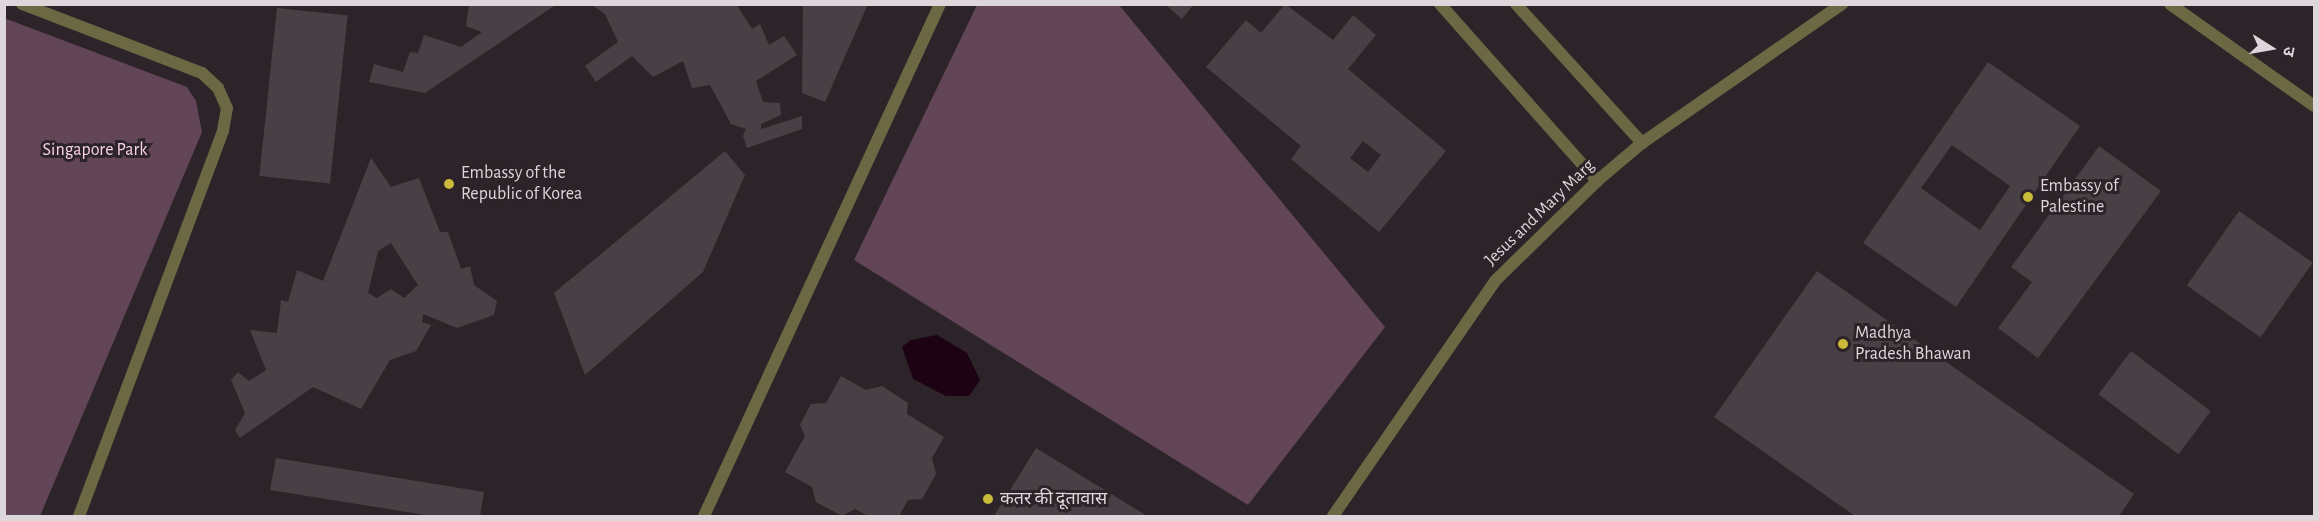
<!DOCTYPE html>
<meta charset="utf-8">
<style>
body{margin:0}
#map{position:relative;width:2319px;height:521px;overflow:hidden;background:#2d2429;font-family:"Alegreya Sans","Noto Sans Devanagari",sans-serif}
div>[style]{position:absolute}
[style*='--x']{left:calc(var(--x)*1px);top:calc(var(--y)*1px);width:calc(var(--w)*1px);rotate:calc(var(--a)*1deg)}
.green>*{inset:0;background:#624556}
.water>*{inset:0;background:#1c0213}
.building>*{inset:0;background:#494045;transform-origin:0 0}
.street>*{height:12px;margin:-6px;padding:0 6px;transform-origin:6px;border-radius:6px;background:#6c6844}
.dots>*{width:16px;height:16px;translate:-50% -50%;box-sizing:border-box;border:3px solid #2d2429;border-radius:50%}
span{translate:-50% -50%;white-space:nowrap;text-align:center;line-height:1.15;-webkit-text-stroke:6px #2d2429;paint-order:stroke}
.park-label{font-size:18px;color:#f8d0e8}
.poi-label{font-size:18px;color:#ddd7db}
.left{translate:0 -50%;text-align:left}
.street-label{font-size:18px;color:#ddd7db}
.frame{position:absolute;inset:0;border:6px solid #ddd7db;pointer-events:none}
.north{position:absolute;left:2241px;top:18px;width:60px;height:60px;-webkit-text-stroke:4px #2d2429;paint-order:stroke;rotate:101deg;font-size:16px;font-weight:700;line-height:24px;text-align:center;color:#ddd7db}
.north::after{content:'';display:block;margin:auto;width:21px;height:27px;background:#ddd7db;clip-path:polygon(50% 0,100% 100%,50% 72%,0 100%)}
</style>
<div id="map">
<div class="green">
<i style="clip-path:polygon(977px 5px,1119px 5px,1385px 327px,1248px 505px,854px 260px)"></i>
<i style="clip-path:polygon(4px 18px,187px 87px,196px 101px,202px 132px,40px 516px,5px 516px)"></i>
</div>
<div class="water">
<i style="clip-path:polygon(937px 335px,967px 353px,980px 380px,969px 396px,946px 396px,913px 379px,902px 347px,911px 340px)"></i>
</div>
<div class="building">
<i style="clip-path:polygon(469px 4px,557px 4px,425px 93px,369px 82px,374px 64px,403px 72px,410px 52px,418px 53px,424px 35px,461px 47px,482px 32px,466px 26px)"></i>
<i style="clip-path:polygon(591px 4px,736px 4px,752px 29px,760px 24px,769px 45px,784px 36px,797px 55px,756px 81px,763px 102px,780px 103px,781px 115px,761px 124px,761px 129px,802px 116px,802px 129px,747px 148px,743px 136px,746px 129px,731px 124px,710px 85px,692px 88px,683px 61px,653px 77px,632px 56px,596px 82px,585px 66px,618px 42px,605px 14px)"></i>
<i style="clip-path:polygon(803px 4px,868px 4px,825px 102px,802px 93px)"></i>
<i style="clip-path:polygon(1165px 4px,1194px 4px,1182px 19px)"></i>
<i style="clip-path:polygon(evenodd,1285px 4px,1333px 40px,1353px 15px,1376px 35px,1348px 69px,1446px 151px,1379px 232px,1291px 159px,1301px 146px,1206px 67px,1246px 20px,1261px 33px,1285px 4px,1363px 141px,1381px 155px,1368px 172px,1350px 158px,1363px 141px)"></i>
<i style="left:277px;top:8px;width:71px;height:169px;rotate:6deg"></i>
<i style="clip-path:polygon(evenodd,1988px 62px,2080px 126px,1956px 307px,1863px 243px,1988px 62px,1952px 145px,2010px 186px,1980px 230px,1921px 188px,1952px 145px)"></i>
<i style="clip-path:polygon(2099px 146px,2161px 191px,2038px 358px,1998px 328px,2032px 282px,2011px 267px)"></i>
<i style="clip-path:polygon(725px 151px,745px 175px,703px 272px,585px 375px,554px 293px)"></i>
<i style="clip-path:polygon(evenodd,371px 158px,391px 187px,419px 178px,440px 232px,448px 232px,461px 269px,470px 266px,474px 285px,497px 301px,494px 315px,457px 328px,423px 314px,422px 322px,431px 325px,416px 351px,390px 360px,361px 409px,313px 387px,240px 438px,235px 430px,245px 413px,231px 380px,238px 372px,249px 381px,266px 370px,250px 330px,277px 333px,281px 300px,288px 302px,297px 270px,323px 281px,371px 158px,391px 243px,418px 285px,404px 298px,391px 289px,377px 298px,368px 293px,378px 251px,391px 243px)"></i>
<i style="left:2239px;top:211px;width:90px;height:91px;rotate:35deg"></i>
<i style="clip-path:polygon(1817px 271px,2134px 494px,2119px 516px,1855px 516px,1714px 417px)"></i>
<i style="left:2131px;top:351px;width:100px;height:54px;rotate:37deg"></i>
<i style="clip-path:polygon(841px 376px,866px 390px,882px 386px,908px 403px,907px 414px,944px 437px,932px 458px,936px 474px,922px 499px,908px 500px,899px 516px,868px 516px,855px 509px,842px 516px,816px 502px,812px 487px,785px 472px,805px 436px,800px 425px,811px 404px,826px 403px)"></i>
<i style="clip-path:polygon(1036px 448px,1144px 514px,1143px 516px,994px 516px)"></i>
<i style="clip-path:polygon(276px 458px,484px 492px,480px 516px,432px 516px,270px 490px)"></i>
</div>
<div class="street">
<i style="--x:22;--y:4;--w:193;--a:21"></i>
<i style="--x:202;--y:73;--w:22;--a:43"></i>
<i style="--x:218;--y:88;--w:22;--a:66"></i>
<i style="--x:227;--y:108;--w:23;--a:100"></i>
<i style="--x:223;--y:131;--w:411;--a:110.5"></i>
<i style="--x:1440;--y:4;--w:237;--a:48.4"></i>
<i style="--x:1516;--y:4;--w:188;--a:47.8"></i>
<i style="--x:2170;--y:4;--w:176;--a:35.3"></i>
<i style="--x:704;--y:516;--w:564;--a:-65.25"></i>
<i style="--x:1333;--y:516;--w:285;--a:-55.4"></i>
<i style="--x:1495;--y:281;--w:143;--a:-44.4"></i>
<i style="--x:1597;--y:181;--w:59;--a:-40.2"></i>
<i style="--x:1642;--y:143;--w:244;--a:-34.8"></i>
</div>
<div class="dots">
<i style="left:449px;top:184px;background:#c9ba3a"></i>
<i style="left:2028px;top:197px;background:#c9ba3a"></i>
<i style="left:1843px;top:344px;background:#c9ba3a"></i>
<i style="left:988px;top:499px;background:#c9ba3a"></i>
</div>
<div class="park-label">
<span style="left:95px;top:150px">Singapore Park</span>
</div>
<div class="poi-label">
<span class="left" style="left:461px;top:184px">Embassy of the<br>Republic of Korea</span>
<span class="left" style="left:2040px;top:197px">Embassy of<br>Palestine</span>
<span class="left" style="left:1855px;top:344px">Madhya<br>Pradesh Bhawan</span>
<span class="left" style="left:1000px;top:499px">कतर की दूतावास</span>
</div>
<div class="street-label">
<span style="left:1540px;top:213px;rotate:-44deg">Jesus and Mary Marg</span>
</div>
<div class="frame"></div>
<div class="north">उ</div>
</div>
